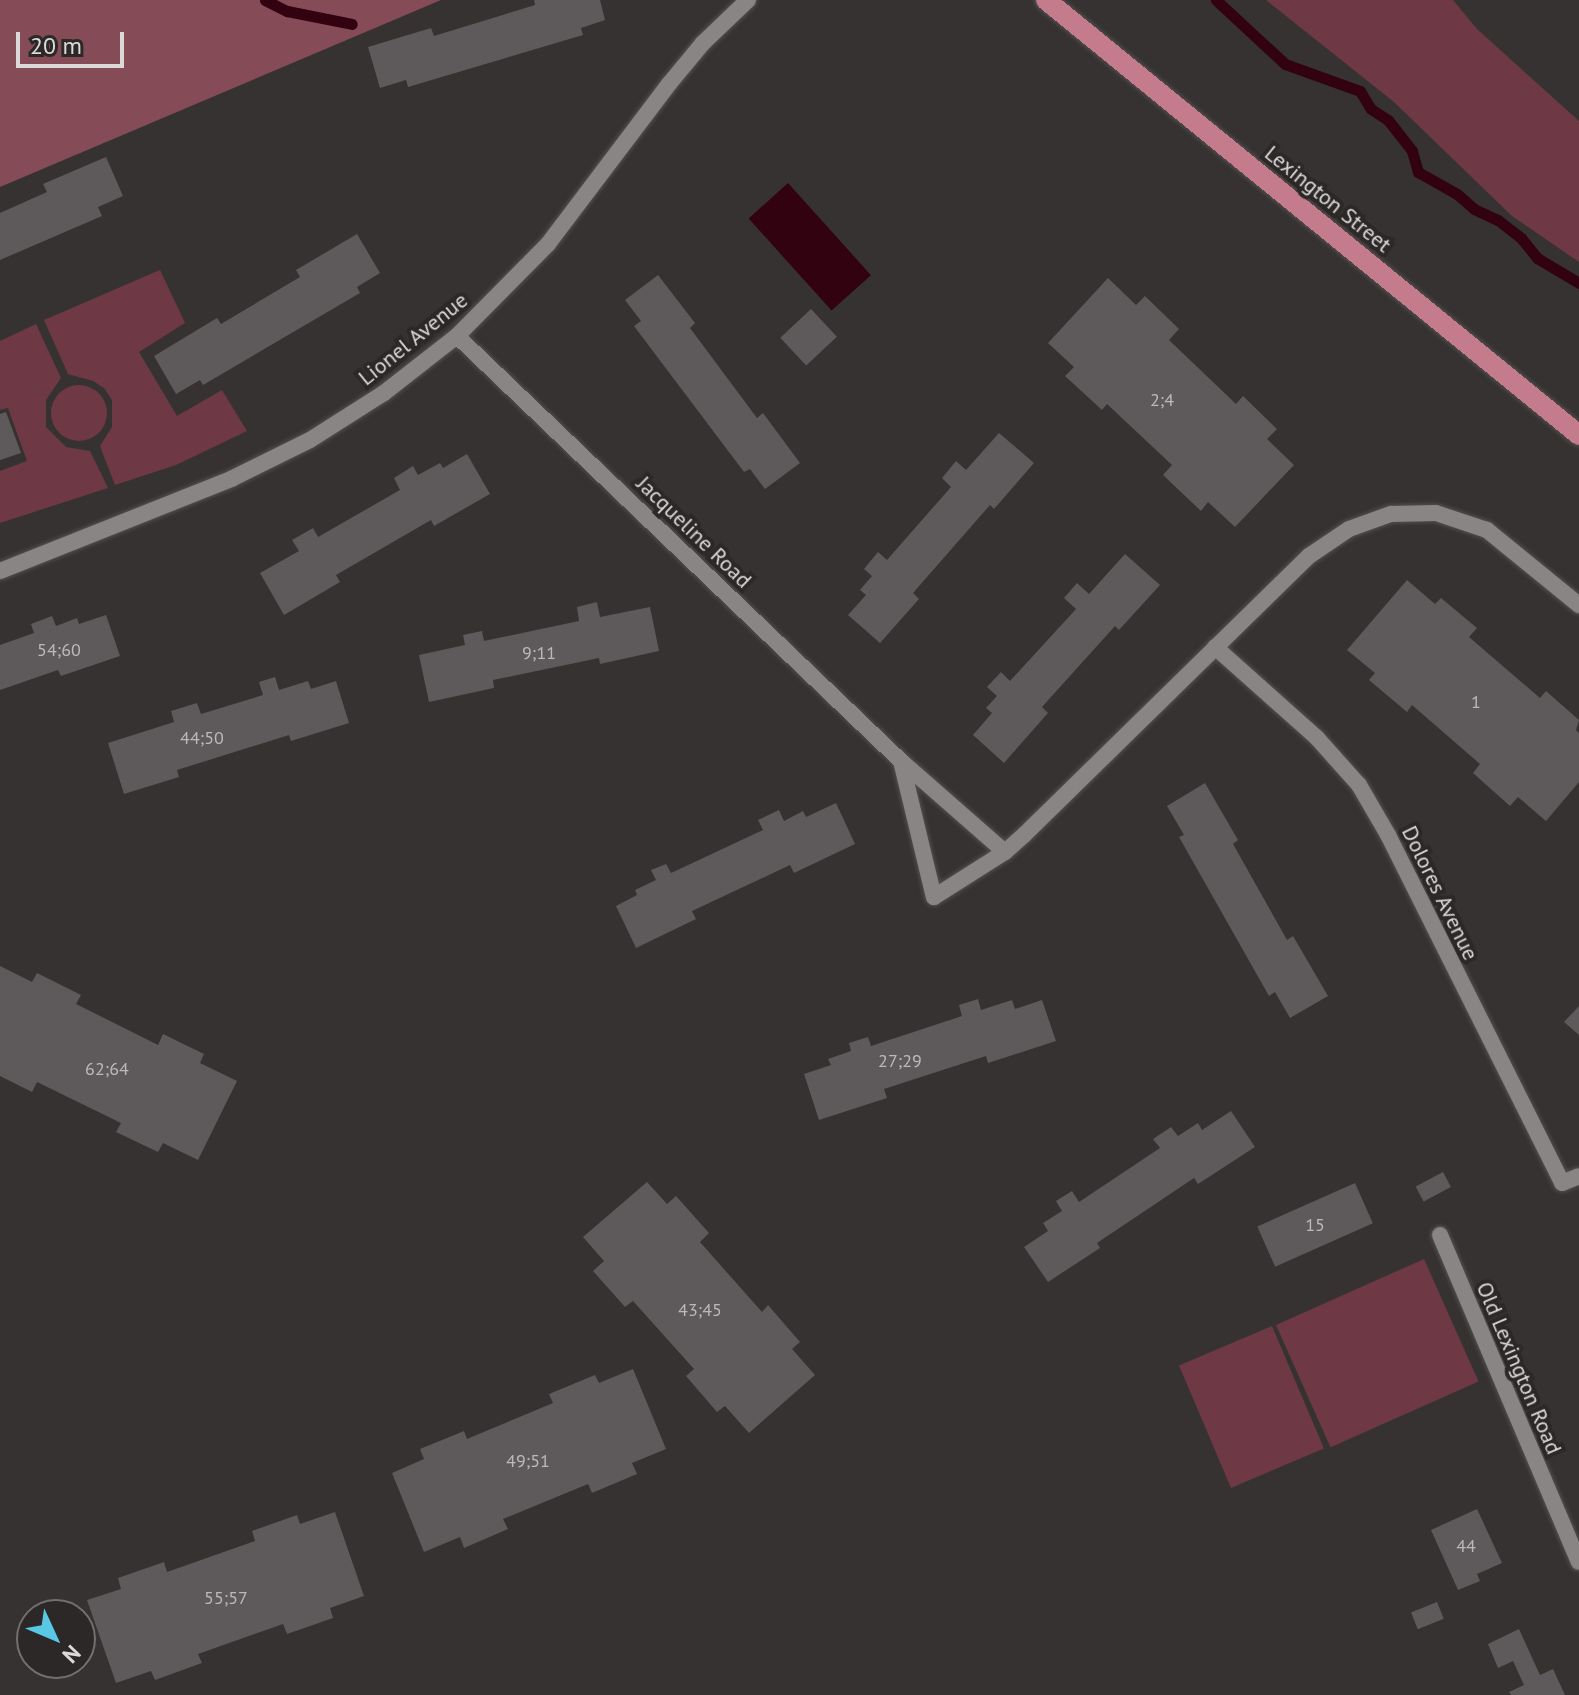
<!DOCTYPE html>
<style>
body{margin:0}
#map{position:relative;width:1579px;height:1695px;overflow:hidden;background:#363232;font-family:"PT Sans",sans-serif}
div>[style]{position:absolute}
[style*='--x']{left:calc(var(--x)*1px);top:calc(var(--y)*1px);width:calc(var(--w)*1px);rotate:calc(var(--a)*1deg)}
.green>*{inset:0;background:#6e3944;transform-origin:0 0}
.round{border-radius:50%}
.forest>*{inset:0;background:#854c57}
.water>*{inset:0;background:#320211;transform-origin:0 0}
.stream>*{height:11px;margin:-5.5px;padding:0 5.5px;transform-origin:5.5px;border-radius:5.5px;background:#320211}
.building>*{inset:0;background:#5e595a;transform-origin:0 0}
.roads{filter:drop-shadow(0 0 2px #534f4f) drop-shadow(0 0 2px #534f4f)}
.street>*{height:16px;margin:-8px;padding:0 8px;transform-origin:8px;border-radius:8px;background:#8a8585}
.primary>*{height:20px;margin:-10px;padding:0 10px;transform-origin:10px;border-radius:10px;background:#c47b8b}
span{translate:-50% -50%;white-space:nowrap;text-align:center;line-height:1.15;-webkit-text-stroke:8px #2c2828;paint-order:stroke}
.number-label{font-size:18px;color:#bcb9b9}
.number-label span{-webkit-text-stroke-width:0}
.street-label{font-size:22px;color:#dcd9d9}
.north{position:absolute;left:16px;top:1599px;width:80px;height:80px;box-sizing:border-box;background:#2c2828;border:2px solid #726f6f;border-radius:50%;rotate:134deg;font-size:22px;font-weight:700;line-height:32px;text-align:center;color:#dcd9d9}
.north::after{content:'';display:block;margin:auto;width:28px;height:36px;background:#59c8e5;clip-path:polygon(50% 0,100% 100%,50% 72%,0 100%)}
.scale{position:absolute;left:16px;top:32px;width:108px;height:36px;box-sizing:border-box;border:4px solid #dcd9d9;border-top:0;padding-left:10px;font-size:24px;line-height:28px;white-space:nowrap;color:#dcd9d9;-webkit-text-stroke:6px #2c2828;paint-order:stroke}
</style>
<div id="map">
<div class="green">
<i style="clip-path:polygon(1266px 0,1453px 0,1477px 29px,1579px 121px,1579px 262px,1512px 216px,1394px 102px)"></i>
<i style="clip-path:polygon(160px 270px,185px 323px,139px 352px,177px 416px,222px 390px,247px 431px,176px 465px,115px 485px,100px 446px,112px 427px,112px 400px,104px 388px,93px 381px,68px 374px,44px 320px)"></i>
<i style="clip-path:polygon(36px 324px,61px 378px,46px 400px,46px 427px,66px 447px,90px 451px,108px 488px,0 523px,0 471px,27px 461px,8px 408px,0 410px,0 341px)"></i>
<i class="round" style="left:51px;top:385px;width:56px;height:56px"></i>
<i style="left:1424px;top:1259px;width:134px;height:162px;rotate:66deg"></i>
<i style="left:1272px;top:1326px;width:133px;height:101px;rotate:67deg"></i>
</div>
<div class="forest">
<i style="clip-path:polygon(0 0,441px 0,0 187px)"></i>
</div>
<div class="water">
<i style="left:788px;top:183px;width:124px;height:53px;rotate:48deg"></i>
</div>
<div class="stream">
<i style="--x:265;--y:0;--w:25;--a:27"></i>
<i style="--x:287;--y:11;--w:66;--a:11.3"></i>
<i style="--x:1216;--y:0;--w:94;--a:42.8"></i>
<i style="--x:1285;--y:64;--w:80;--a:19.8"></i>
<i style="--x:1360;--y:91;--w:21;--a:59"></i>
<i style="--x:1371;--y:109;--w:20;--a:33"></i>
<i style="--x:1388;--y:120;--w:39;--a:52"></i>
<i style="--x:1412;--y:151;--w:22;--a:74"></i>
<i style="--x:1418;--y:172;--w:45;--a:29.4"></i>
<i style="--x:1457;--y:194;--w:23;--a:41"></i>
<i style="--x:1474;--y:209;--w:26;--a:25"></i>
<i style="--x:1498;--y:220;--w:29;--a:38"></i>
<i style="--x:1521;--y:238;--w:26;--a:51"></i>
<i style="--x:1537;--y:258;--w:49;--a:30.8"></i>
</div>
<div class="building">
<i style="clip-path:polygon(534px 0,600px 0,605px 20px,581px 28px,583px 35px,408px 87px,406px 80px,380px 88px,368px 47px,431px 28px,434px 36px,535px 5px)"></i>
<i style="clip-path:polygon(106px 157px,123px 196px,98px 207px,102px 216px,0 260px,0 213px,47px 192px,43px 184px)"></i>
<i style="clip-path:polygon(357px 234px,380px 273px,357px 287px,360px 293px,203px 385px,200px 380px,176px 394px,154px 356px,217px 318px,221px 324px,300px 277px,296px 270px)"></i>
<i style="clip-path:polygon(658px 275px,695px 323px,690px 328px,757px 418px,763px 413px,800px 463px,765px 489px,750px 469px,744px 472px,634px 326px,641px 321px,625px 300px)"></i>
<i style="clip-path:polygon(1108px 278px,1136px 305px,1145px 296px,1179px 329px,1169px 340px,1236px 404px,1243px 396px,1277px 429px,1267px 439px,1294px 465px,1235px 527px,1208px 502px,1201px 511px,1163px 475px,1172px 465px,1107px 404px,1102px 410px,1065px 376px,1074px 367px,1048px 343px)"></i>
<i style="left:811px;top:309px;width:38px;height:42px;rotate:47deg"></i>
<i style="clip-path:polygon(6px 412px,21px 453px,0 460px,0 414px)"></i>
<i style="clip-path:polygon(999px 433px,1034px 463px,994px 509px,990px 505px,913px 593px,919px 599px,880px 643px,848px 615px,866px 595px,860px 590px,872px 576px,864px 569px,878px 552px,887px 560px,951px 487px,942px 478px,956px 461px,966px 470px)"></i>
<i style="clip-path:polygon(467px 454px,490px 494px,434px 526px,431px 520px,336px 575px,340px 582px,284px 615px,260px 573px,299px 551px,292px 540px,313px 528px,318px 537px,400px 490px,394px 478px,413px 466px,418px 475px,440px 463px,443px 468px)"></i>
<i style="clip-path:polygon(1125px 554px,1160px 585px,1119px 630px,1115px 626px,1042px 707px,1048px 713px,1004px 763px,973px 735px,992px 713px,986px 708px,997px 696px,987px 687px,1001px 672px,1010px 681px,1076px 609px,1064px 598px,1077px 583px,1089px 594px)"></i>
<i style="clip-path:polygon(1407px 580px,1435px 604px,1441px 598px,1477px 628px,1469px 637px,1540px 698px,1546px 691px,1579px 720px,1576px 730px,1579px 733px,1579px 782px,1546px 821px,1518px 797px,1510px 806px,1473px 773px,1480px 764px,1412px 705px,1407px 712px,1369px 680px,1375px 673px,1347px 650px)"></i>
<i style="clip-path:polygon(597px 602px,600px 617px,650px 607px,659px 651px,600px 664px,599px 658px,493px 680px,494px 688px,429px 702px,419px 655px,465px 645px,463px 635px,482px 631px,484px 641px,579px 621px,577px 607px)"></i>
<i style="clip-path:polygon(106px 615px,120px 656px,61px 676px,58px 670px,0 690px,0 645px,34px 633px,31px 624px,52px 616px,56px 626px,77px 618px,79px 624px)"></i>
<i style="clip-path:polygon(275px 677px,279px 690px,308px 681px,311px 689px,336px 681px,349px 723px,291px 741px,289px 735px,177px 770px,179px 777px,124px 794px,108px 743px,174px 722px,171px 711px,197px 703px,201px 714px,263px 695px,259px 682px)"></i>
<i style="clip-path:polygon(1205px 783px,1238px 840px,1233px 844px,1287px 940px,1293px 936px,1328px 996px,1290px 1018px,1275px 992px,1269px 996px,1179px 837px,1184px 835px,1167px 806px)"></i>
<i style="clip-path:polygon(836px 803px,855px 844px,794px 873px,790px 865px,692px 911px,696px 919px,636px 948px,616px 906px,637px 895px,635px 890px,656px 880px,651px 870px,666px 864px,671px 873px,763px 830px,758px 820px,779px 810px,784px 821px,803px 811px,806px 817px)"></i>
<i style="clip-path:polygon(0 966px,32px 982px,37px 973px,81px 995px,76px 1004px,158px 1045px,163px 1034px,204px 1054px,200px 1063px,237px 1081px,198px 1160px,163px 1143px,158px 1152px,116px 1132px,121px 1123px,37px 1082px,32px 1092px,0 1076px)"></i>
<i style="clip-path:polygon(978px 999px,981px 1010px,1012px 1000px,1015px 1009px,1042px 1000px,1056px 1041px,988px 1063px,986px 1056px,884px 1089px,887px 1098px,819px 1120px,804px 1074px,831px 1065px,828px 1059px,851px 1051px,849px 1043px,868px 1037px,871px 1046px,962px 1016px,959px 1005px)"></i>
<i style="clip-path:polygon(1579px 1006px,1579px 1035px,1564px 1022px)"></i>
<i style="clip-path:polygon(1231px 1111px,1255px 1147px,1198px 1184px,1194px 1178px,1097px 1243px,1100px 1248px,1048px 1282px,1024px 1247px,1048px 1231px,1043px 1223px,1062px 1211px,1056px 1201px,1072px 1191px,1079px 1202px,1160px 1148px,1153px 1139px,1171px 1127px,1178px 1136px,1198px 1123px,1202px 1130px)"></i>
<i style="left:1443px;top:1172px;width:17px;height:31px;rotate:62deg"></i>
<i style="clip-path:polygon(647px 1182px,667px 1204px,676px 1196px,709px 1233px,700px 1242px,762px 1312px,768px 1305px,800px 1342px,792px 1349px,815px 1375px,749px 1433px,725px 1406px,717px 1412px,686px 1376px,694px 1369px,633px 1301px,625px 1307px,593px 1271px,604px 1261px,583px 1237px)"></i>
<i style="left:1355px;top:1183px;width:44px;height:107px;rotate:66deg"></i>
<i style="clip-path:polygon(633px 1369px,666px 1449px,632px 1463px,637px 1474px,592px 1493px,588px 1484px,503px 1519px,508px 1529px,464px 1548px,460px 1537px,424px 1552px,392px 1473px,424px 1459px,420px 1449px,464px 1431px,467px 1439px,553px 1403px,549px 1394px,595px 1375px,599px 1383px)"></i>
<i style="clip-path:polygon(1477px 1509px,1502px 1563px,1477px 1574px,1480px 1581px,1458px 1590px,1431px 1530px)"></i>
<i style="clip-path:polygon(335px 1512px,364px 1596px,330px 1608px,333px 1618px,287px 1634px,283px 1624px,198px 1654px,202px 1663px,155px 1680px,151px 1671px,116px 1683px,87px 1600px,121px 1589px,118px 1578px,164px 1562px,167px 1572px,255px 1541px,252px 1531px,297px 1515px,300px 1524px)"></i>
<i style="left:1437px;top:1602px;width:18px;height:28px;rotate:68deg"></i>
<i style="clip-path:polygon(1519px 1629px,1540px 1675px,1553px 1669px,1565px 1695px,1511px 1695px,1509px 1692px,1524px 1685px,1513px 1661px,1498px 1668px,1488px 1644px)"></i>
</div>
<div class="roads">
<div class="street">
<i style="--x:457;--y:336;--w:615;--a:43.75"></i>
<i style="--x:901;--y:761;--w:138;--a:41.2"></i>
<i style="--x:0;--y:571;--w:249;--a:-21.7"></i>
<i style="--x:231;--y:479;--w:88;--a:-26.3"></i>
<i style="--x:310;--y:440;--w:88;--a:-32.4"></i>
<i style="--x:384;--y:393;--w:93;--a:-38"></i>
<i style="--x:457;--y:336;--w:129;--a:-45.3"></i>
<i style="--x:548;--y:244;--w:201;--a:-52.9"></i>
<i style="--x:669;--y:84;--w:53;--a:-50.3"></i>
<i style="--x:703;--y:43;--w:62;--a:-43.7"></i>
<i style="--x:1215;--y:647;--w:137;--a:41.7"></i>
<i style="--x:1317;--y:738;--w:63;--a:48.2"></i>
<i style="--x:1359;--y:785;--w:58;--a:59.9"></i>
<i style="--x:1388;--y:835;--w:389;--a:63.4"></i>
<i style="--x:1562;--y:1183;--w:18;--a:-22"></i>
<i style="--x:901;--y:761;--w:140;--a:76.4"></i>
<i style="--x:934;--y:897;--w:84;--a:-32.4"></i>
<i style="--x:1005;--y:852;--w:27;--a:-42"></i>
<i style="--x:1025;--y:834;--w:397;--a:-44.4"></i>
<i style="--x:1309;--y:556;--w:48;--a:-34"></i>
<i style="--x:1349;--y:529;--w:45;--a:-19.7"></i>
<i style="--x:1391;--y:514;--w:45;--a:-1.3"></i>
<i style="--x:1436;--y:513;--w:54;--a:18.4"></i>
<i style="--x:1487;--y:530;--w:119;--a:39.2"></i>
<i style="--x:1440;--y:1235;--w:355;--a:67"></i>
</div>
<div class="primary">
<i style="--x:1046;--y:0;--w:688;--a:39.22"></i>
</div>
</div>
<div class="number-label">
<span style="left:1162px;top:400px">2;4</span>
<span style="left:59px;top:650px">54;60</span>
<span style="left:539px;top:653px">9;11</span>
<span style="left:1476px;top:702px">1</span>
<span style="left:202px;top:738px">44;50</span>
<span style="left:900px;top:1061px">27;29</span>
<span style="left:107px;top:1069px">62;64</span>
<span style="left:1315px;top:1225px">15</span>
<span style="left:700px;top:1310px">43;45</span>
<span style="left:528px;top:1461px">49;51</span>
<span style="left:1466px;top:1546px">44</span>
<span style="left:226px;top:1598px">55;57</span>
</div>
<div class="street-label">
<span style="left:1328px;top:199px;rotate:39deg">Lexington Street</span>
<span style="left:413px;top:339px;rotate:-39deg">Lionel Avenue</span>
<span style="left:694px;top:532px;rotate:44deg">Jacqueline Road</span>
<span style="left:1440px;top:893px;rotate:64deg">Dolores Avenue</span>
<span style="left:1519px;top:1368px;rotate:67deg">Old Lexington Road</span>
</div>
<div class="north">N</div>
<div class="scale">20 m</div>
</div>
